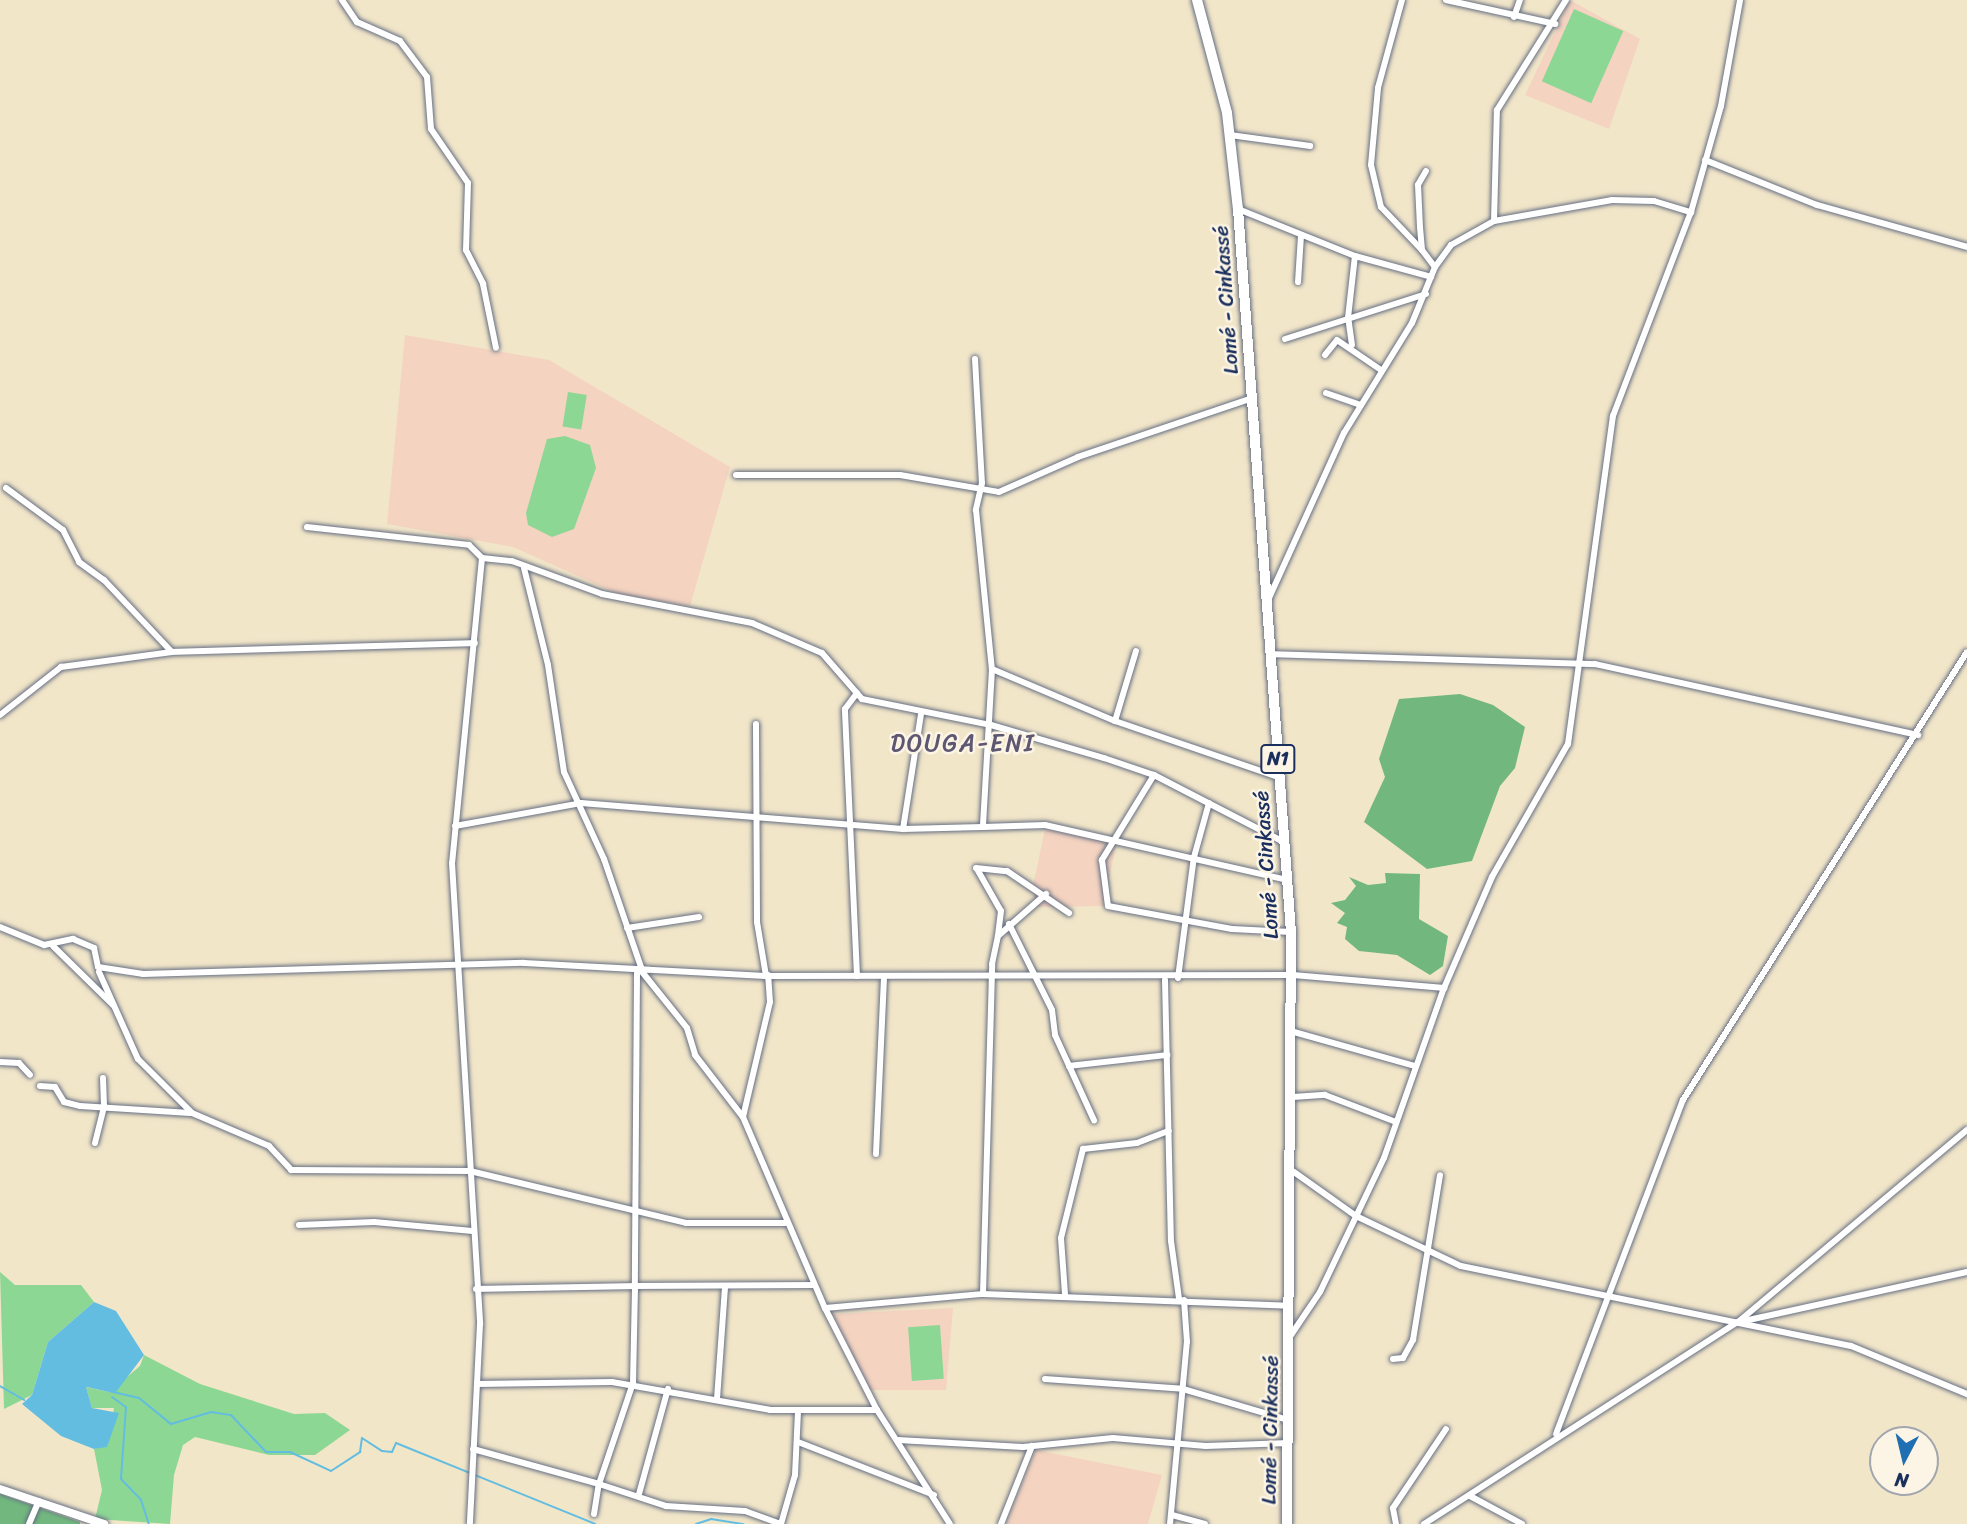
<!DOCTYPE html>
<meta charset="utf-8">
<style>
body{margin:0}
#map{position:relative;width:1967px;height:1524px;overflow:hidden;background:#f2e6c9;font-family:Sriracha,sans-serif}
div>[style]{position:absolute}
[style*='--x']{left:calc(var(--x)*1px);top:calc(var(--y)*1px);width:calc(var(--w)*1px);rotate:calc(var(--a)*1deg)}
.built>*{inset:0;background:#f4d3c0}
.green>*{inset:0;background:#8dd794;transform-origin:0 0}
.forest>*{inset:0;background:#72b87e}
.water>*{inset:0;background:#63bde0}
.stream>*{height:2px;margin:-1px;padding:0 1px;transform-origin:1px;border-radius:1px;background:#63bde0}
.roads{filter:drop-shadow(0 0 2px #666f83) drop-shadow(0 0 2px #666f83)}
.street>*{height:6px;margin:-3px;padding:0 3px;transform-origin:3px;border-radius:3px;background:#fff}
.secondary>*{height:8px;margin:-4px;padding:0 4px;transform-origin:4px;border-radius:4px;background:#fff}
.highway>*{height:10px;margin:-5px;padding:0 5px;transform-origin:5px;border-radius:5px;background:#fff}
span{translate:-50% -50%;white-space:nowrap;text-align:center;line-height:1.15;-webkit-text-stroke:5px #fcf5e5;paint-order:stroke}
.shield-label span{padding:2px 5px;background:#fcf5e5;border:2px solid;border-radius:5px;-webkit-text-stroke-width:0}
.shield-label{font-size:19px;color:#1b2f5e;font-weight:700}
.street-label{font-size:21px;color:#1b2f5e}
.quarter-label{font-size:24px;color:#5d5772;letter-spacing:2px}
.north{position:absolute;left:1869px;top:1426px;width:70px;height:70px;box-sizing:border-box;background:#fcf5e5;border:2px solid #a2a6af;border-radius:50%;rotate:187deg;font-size:19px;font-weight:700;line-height:28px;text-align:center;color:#1b2f5e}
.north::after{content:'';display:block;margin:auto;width:24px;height:32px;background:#1f6fb2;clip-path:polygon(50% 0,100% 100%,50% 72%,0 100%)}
</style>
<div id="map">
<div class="built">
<i style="clip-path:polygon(1570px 0,1640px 39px,1609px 129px,1525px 95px)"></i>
<i style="clip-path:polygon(405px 335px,549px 360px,730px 467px,690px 606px,618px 594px,513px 547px,387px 524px)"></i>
<i style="clip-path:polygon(1045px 829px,1116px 844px,1104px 906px,1037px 907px,1032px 891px)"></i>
<i style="clip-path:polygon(953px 1308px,946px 1390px,870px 1390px,833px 1314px)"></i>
<i style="clip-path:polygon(1036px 1450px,1162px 1475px,1148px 1524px,1006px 1524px)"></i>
</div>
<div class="green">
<i style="left:1574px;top:9px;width:54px;height:79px;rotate:24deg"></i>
<i style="left:568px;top:392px;width:19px;height:35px;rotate:9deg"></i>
<i style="clip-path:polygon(565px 436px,590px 445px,596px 468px,574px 529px,552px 537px,528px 525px,526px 513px,547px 439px)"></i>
<i style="clip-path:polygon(0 1272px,15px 1285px,81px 1285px,94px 1302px,48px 1342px,32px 1395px,4px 1409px)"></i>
<i style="left:940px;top:1325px;width:54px;height:32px;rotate:86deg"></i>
<i style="clip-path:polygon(144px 1355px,200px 1384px,294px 1414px,325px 1413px,350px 1430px,315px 1455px,269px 1455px,195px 1437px,183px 1445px,174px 1475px,170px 1524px,95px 1519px,102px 1490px,94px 1449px,107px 1446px,114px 1408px,92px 1408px,86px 1387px,109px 1392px,140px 1366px)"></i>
</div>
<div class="forest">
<i style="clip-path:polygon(1460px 694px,1493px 705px,1525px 727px,1515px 768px,1500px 786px,1472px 861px,1427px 869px,1364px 822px,1385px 777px,1379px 759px,1399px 699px)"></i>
<i style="clip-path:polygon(1385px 873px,1420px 874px,1419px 919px,1448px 936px,1443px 966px,1430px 975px,1397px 955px,1359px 951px,1345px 939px,1347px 927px,1337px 923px,1345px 913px,1331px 903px,1345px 900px,1356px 886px,1349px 877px,1368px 885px,1386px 883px)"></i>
<i style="clip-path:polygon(0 1494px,80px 1522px,80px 1524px,0 1524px)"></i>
</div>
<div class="water">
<i style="clip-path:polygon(94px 1302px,116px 1311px,144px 1355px,116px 1392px,86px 1387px,92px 1408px,119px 1413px,107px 1447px,94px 1449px,61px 1436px,22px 1404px,32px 1395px,48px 1342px)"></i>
</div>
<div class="stream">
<i style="--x:0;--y:1386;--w:28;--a:30"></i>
<i style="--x:92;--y:1387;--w:48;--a:13.2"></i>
<i style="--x:139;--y:1398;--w:41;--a:39.1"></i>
<i style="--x:171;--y:1424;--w:42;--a:-16.7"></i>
<i style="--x:211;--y:1412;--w:20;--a:9"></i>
<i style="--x:231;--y:1415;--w:51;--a:46.6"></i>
<i style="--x:266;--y:1452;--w:24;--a:0"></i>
<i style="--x:290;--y:1452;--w:45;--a:24.9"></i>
<i style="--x:331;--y:1471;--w:35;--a:-33"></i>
<i style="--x:360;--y:1452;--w:14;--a:-82"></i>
<i style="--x:362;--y:1438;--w:24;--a:33"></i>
<i style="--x:382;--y:1451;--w:10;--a:6"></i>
<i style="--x:392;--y:1452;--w:10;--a:-66"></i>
<i style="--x:396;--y:1443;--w:215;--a:22.1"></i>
<i style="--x:112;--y:1397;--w:17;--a:36"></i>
<i style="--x:126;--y:1407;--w:72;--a:94"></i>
<i style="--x:121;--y:1479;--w:29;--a:46"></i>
<i style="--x:141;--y:1500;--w:25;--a:72"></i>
<i style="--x:696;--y:1524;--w:16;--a:-18"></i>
<i style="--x:711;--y:1519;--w:33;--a:9"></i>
</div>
<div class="roads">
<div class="street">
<i style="--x:342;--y:0;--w:27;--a:56"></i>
<i style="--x:357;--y:22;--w:47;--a:23.8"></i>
<i style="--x:400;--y:41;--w:45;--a:53.1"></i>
<i style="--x:427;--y:77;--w:52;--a:85.6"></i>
<i style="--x:431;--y:129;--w:65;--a:55.6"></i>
<i style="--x:468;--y:183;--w:67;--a:91.7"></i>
<i style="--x:466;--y:250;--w:38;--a:63"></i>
<i style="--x:483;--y:284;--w:65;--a:78.5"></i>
<i style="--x:1402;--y:0;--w:91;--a:105.3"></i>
<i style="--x:1378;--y:88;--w:77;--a:95.2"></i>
<i style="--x:1371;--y:165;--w:43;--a:76.6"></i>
<i style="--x:1381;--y:207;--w:59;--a:46.4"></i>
<i style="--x:1446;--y:0;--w:112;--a:12.4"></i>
<i style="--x:1514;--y:17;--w:18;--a:-71"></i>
<i style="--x:1230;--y:135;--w:81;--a:7.8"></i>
<i style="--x:1705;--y:160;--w:121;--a:21.9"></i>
<i style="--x:1817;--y:205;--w:156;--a:15.6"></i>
<i style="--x:1426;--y:171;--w:16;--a:120"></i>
<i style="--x:1418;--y:185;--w:42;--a:87.3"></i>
<i style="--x:1420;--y:227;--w:23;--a:85"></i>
<i style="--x:1422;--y:250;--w:21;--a:53"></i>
<i style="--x:1238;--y:209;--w:126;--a:21.9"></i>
<i style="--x:1355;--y:256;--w:79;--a:15.4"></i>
<i style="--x:1494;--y:221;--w:120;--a:-10.1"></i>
<i style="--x:1612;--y:200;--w:42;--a:1.4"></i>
<i style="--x:1654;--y:201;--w:39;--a:17"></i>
<i style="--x:1298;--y:282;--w:47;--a:-86.3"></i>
<i style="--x:1285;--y:339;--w:148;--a:-17.7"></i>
<i style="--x:1352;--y:345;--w:27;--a:-98"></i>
<i style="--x:1348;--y:318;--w:62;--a:-83.6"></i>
<i style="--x:1325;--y:355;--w:19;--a:-51"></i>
<i style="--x:1337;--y:340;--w:53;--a:34.3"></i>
<i style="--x:975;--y:359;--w:124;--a:86.8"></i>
<i style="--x:982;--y:483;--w:28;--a:103"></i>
<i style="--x:976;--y:510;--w:160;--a:84.3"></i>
<i style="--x:992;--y:669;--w:158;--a:93.3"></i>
<i style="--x:983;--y:827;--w:62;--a:-1.8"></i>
<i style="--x:1045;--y:825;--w:248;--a:12.8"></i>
<i style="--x:1326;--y:393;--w:37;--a:19"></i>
<i style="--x:736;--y:475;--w:164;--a:0"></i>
<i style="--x:900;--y:475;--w:100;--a:9.7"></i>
<i style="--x:999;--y:492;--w:86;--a:-23.9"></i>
<i style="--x:1078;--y:457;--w:184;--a:-18.7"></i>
<i style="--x:6;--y:488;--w:71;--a:36.4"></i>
<i style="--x:63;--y:530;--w:36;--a:63"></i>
<i style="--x:79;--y:562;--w:31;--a:36"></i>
<i style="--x:104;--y:580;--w:98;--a:46.7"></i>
<i style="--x:307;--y:527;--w:163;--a:6.3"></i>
<i style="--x:469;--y:545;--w:18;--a:45"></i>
<i style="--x:482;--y:558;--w:306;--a:95.6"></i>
<i style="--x:452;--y:863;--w:462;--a:86.5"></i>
<i style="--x:480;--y:1324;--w:200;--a:92.9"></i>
<i style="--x:482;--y:558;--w:30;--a:6"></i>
<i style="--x:512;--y:561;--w:96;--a:20.1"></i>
<i style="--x:602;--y:594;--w:153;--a:10.9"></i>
<i style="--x:752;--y:623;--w:76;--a:23.2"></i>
<i style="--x:822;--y:653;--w:61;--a:49"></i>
<i style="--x:862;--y:699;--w:132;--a:11.4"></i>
<i style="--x:991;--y:725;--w:118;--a:16.3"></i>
<i style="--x:1104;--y:758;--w:53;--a:18.8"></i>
<i style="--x:1154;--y:775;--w:146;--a:27.3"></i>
<i style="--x:524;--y:568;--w:100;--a:76.1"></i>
<i style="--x:548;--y:665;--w:108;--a:81.5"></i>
<i style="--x:564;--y:772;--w:96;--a:65.3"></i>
<i style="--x:604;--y:859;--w:120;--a:71.1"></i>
<i style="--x:643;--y:973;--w:70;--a:51.3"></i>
<i style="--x:687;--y:1028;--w:28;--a:73"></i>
<i style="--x:695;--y:1055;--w:78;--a:52.3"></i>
<i style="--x:743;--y:1117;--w:208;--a:66.8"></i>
<i style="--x:825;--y:1308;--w:114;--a:63"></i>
<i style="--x:877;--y:1410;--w:135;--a:57.4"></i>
<i style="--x:1269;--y:598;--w:181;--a:-65.6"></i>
<i style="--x:1344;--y:433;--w:129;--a:-58.3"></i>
<i style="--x:1412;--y:323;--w:61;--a:-67.7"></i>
<i style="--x:1435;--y:267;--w:27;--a:-54"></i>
<i style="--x:1451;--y:245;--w:49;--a:-29.2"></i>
<i style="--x:1494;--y:221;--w:111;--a:-88.5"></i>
<i style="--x:1497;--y:110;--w:130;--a:-57.9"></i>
<i style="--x:1270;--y:654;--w:325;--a:1.8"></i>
<i style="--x:1595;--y:664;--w:331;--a:12.4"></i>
<i style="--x:992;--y:669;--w:134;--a:22.9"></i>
<i style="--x:1115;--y:721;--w:173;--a:18.9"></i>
<i style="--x:0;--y:715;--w:78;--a:-38.2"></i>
<i style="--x:61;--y:667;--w:112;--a:-7.7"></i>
<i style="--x:172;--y:652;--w:303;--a:-1.7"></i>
<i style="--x:1115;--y:721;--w:73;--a:-73.3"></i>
<i style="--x:756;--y:724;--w:198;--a:89.7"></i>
<i style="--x:757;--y:922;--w:55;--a:80.5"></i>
<i style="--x:1154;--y:775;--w:100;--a:121.5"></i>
<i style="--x:1102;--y:860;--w:46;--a:82.6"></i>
<i style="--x:1108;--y:906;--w:126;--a:10.5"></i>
<i style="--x:1232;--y:929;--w:59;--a:2.9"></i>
<i style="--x:455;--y:826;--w:128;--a:-10.3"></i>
<i style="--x:581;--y:803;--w:323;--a:4.6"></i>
<i style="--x:903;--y:829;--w:80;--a:-1.4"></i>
<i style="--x:903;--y:829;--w:116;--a:-81.1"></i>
<i style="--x:976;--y:868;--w:31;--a:6"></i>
<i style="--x:1007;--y:871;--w:75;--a:34.1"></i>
<i style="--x:977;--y:869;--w:48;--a:60.3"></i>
<i style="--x:1001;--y:911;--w:24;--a:97"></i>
<i style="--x:1009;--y:924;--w:96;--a:63.4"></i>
<i style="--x:1052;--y:1010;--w:25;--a:83"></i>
<i style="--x:1055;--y:1035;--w:94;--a:65.4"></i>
<i style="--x:0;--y:927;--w:48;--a:22.2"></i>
<i style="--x:44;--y:945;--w:30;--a:-12"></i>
<i style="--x:73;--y:939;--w:23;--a:23"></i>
<i style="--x:94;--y:948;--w:19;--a:78"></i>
<i style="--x:98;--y:967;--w:46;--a:8.8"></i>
<i style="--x:143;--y:974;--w:381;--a:-1.7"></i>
<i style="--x:524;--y:963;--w:242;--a:3.1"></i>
<i style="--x:766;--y:976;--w:527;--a:-0.11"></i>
<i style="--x:1293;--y:975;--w:152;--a:4.9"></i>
<i style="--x:627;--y:928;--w:73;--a:-8.7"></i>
<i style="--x:53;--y:946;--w:84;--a:44.5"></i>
<i style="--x:99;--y:972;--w:95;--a:65.9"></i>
<i style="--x:138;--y:1059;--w:76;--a:45"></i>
<i style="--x:192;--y:1113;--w:84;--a:23.2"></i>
<i style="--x:269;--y:1146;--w:33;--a:47"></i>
<i style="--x:291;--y:1170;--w:179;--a:0.3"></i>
<i style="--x:470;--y:1171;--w:222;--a:13.5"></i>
<i style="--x:686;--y:1223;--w:99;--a:0"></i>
<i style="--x:637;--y:973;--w:313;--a:90.4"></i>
<i style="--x:635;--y:1286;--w:179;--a:-0.3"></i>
<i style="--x:857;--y:976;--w:267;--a:-92.6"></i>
<i style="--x:845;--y:709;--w:20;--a:-53"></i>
<i style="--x:1178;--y:978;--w:122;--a:-82.5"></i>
<i style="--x:1194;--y:857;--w:56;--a:-74.5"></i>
<i style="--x:1165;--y:980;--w:261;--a:88.7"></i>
<i style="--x:1171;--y:1241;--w:59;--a:82.1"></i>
<i style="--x:1294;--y:1032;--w:126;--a:15.7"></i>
<i style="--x:0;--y:1062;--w:19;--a:3"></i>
<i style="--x:19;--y:1063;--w:16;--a:47"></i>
<i style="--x:1069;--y:1066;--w:99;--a:-6.4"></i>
<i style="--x:40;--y:1086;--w:15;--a:4"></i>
<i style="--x:55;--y:1087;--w:17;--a:59"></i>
<i style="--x:64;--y:1102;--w:16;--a:14"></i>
<i style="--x:80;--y:1106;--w:110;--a:3.6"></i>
<i style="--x:1293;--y:1097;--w:32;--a:-4"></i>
<i style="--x:1325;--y:1095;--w:76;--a:20.8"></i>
<i style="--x:743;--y:1117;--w:118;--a:-76.8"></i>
<i style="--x:770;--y:1002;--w:27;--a:-94"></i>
<i style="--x:95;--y:1143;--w:38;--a:-76"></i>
<i style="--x:104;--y:1106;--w:28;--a:-92"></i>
<i style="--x:876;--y:1154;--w:178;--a:-87.4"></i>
<i style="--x:1294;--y:1172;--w:76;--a:35.4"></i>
<i style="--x:1356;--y:1216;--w:116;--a:25.5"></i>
<i style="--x:1461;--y:1266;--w:398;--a:11.6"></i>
<i style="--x:1851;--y:1346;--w:126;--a:22.5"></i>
<i style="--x:299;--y:1225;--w:75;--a:-2.3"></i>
<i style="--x:374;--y:1222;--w:99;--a:5.2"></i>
<i style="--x:983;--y:1294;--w:330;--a:-88.4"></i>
<i style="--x:992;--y:964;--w:29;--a:-78"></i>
<i style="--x:998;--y:936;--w:64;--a:-41.2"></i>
<i style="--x:1065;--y:1294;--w:56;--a:-94.1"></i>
<i style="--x:1061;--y:1238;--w:92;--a:-76.1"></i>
<i style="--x:1083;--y:1149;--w:54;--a:-6.3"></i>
<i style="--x:1137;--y:1143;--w:34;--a:-21"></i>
<i style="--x:825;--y:1308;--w:159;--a:-5.1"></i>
<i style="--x:983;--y:1294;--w:306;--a:2.2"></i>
<i style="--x:1744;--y:1321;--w:228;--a:-12.4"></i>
<i style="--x:1291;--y:1335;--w:52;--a:-56"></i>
<i style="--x:1320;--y:1292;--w:148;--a:-64.5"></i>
<i style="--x:1384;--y:1158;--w:180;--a:-70.6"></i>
<i style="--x:1444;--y:988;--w:121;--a:-66.6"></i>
<i style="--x:1492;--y:877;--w:153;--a:-60.3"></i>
<i style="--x:1568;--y:744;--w:331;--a:-82.2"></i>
<i style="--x:1613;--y:416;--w:218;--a:-69.1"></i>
<i style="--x:1691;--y:212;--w:110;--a:-74.2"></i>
<i style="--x:1721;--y:106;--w:108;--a:-79.8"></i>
<i style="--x:1393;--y:1359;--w:10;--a:-6"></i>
<i style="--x:1403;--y:1358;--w:21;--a:-61"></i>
<i style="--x:1413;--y:1340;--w:167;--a:-80.7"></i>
<i style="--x:1045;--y:1379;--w:138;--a:4.1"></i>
<i style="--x:1183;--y:1389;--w:109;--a:16.4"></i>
<i style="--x:477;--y:1384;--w:135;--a:-0.8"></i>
<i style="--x:612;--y:1382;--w:160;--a:10"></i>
<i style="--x:770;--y:1410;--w:107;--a:0"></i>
<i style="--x:717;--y:1399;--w:112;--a:-85.9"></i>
<i style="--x:1556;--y:1434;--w:357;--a:-69.2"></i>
<i style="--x:1683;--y:1100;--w:530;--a:-57.63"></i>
<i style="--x:898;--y:1440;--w:125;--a:3.2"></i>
<i style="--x:1023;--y:1447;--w:90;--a:-5.7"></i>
<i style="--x:1113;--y:1438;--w:93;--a:4.9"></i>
<i style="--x:1206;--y:1446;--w:83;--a:-2.1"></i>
<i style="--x:798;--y:1442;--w:146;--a:21.3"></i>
<i style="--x:473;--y:1449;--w:131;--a:15.5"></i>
<i style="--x:599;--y:1484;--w:107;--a:-71.4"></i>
<i style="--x:633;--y:1383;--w:97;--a:-88.8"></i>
<i style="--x:635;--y:1286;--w:159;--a:178.9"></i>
<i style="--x:639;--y:1494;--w:109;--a:-74.6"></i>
<i style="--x:1470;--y:1496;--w:59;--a:28.3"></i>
<i style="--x:594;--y:1514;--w:30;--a:-81"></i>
<i style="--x:599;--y:1484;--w:71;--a:18.2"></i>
<i style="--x:666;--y:1506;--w:79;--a:3.6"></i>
<i style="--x:745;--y:1511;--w:38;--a:20"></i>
<i style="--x:781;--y:1524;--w:51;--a:-74.1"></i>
<i style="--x:795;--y:1475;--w:64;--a:-87.3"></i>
<i style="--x:1172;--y:1515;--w:34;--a:15"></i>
<i style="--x:29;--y:1524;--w:25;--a:-67"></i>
<i style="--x:1001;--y:1524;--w:84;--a:-68.3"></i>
<i style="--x:1170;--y:1524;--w:183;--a:-84.7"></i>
<i style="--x:1187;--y:1342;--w:42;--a:-94.1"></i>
<i style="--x:1396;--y:1524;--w:16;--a:-101"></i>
<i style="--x:1393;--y:1508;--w:95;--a:-56.1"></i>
<i style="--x:1424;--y:1524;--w:373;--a:-32.8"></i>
<i style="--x:1738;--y:1322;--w:299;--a:-40"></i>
</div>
<div class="secondary">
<i style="--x:0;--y:1489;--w:110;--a:18.6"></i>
</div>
<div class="highway">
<i style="--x:1197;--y:0;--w:117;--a:75.1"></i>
<i style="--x:1227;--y:113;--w:97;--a:83.5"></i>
<i style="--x:1238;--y:209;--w:725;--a:85.81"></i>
<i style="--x:1291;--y:932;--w:592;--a:90.39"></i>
</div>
</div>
<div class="shield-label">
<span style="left:1278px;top:759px">N1</span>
</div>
<div class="street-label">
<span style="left:1226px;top:300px;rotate:-94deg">Lomé - Cinkassé</span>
<span style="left:1266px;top:865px;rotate:-94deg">Lomé - Cinkassé</span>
<span style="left:1270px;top:1430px;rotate:-89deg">Lomé - Cinkassé</span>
</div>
<div class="quarter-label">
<span style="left:963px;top:744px">DOUGA-ENI</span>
</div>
<div class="north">N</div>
</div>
